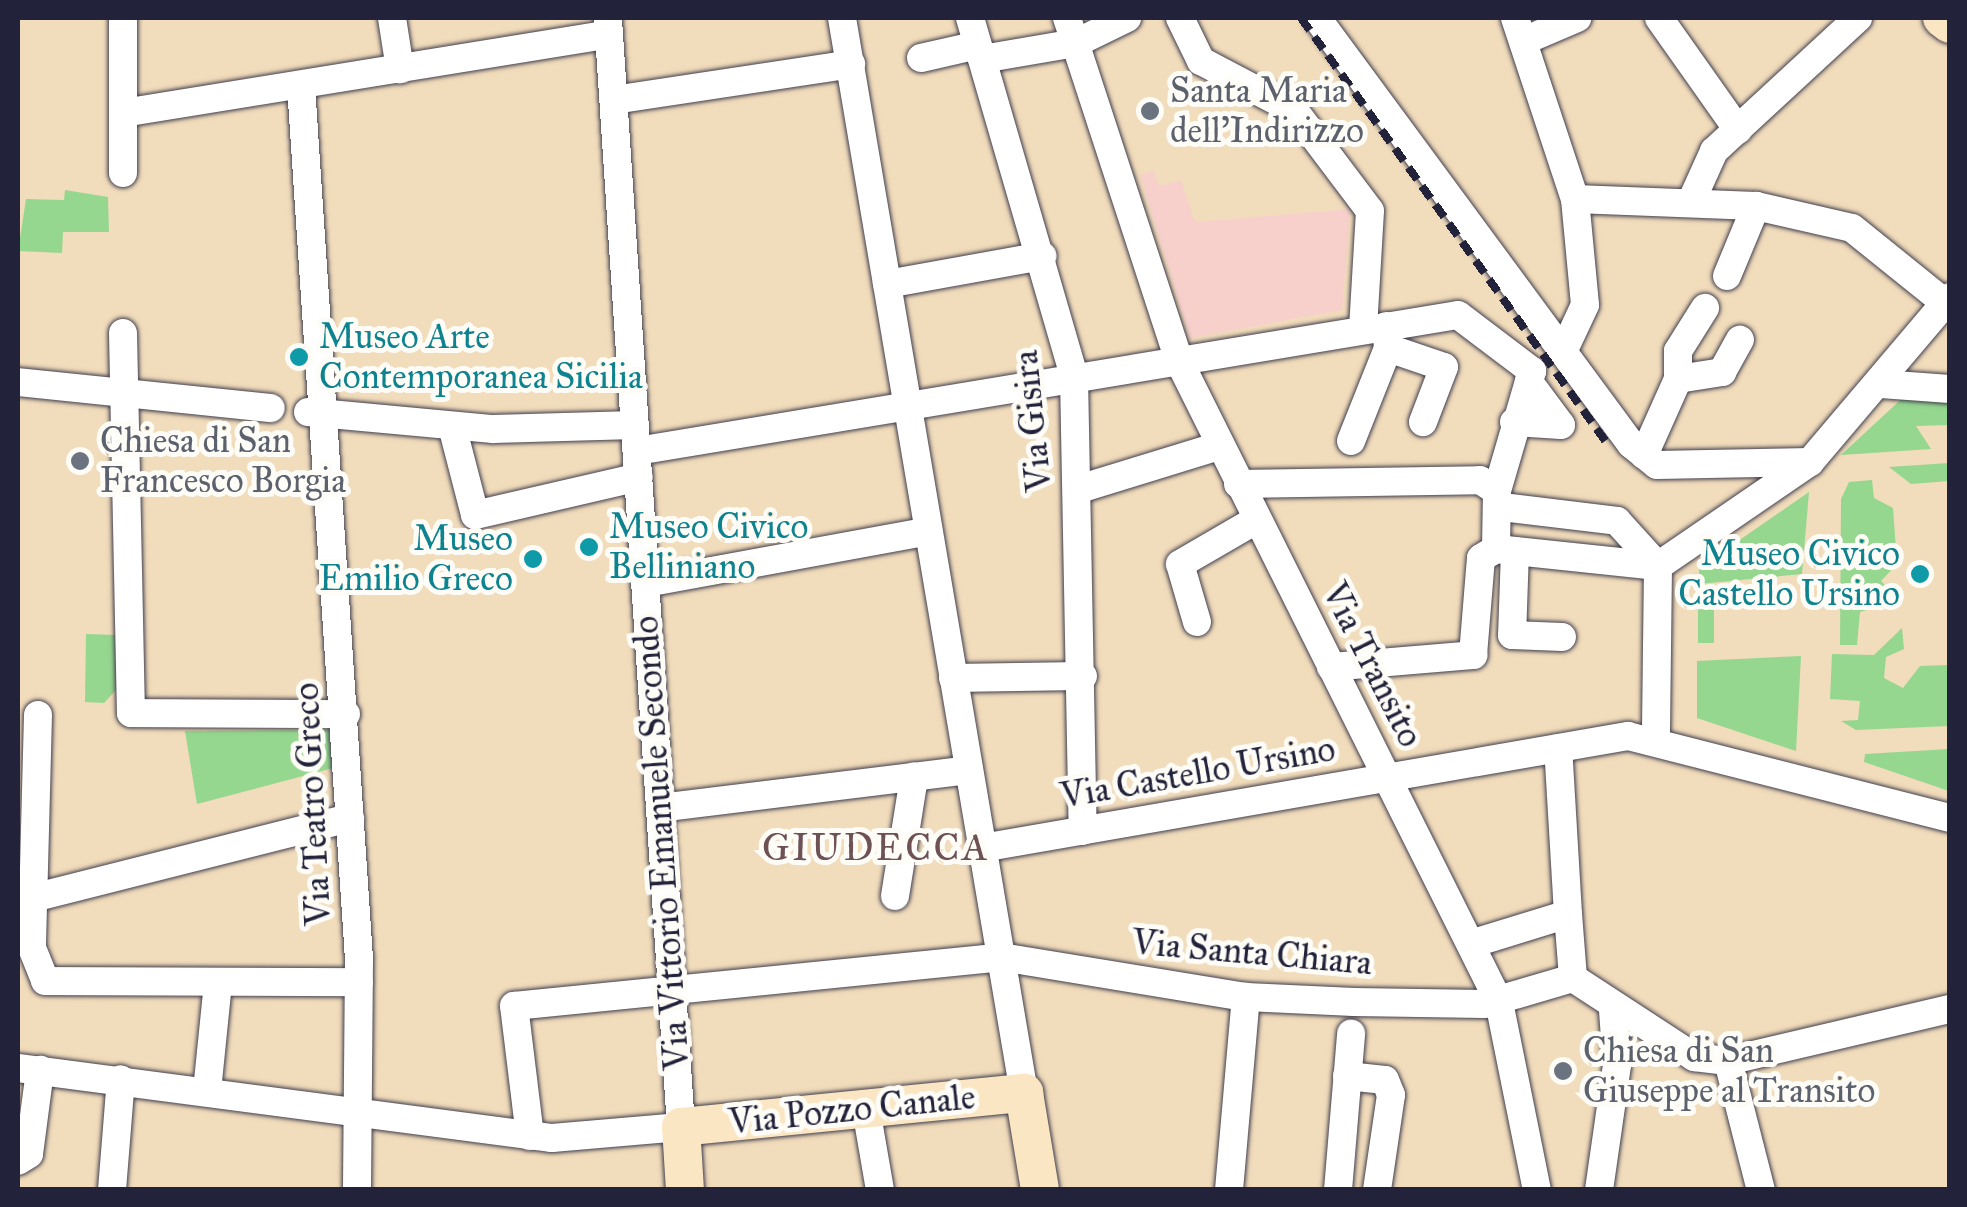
<!DOCTYPE html>
<style>
body{margin:0}
#map{position:relative;width:1967px;height:1207px;overflow:hidden;background:#f1dcbb;font-family:"IM FELL Great Primer",serif}
div>[style]{position:absolute}
[style*='--x']{left:calc(var(--x)*1px);top:calc(var(--y)*1px);width:calc(var(--w)*1px);rotate:calc(var(--a)*1deg)}
.built>*{inset:0;background:#f7d0cc}
.green>*{inset:0;background:#95d78f;transform-origin:0 0}
.roads{filter:drop-shadow(0 0 2px #413e4e) drop-shadow(0 0 2px #413e4e)}
.street>*{height:28px;margin:-14px;padding:0 14px;transform-origin:14px;border-radius:14px;background:#fff}
.secondary>*{height:38px;margin:-19px;padding:0 19px;transform-origin:19px;border-radius:19px;background:#fbe6c3}
.rail>*{height:8px;margin-top:-4px;transform-origin:0;background:repeating-linear-gradient(90deg,#22223b 0 15px,transparent 0 23px)}
.dots>*{width:28px;height:28px;translate:-50% -50%;box-sizing:border-box;border:5px solid #fdfcf7;border-radius:50%}
span{translate:-50% -50%;white-space:nowrap;text-align:center;line-height:1.15;-webkit-text-stroke:10px #fdfcf7;paint-order:stroke}
.worship-label{font-size:35px;color:#5b616d}
.left{translate:0 -50%;text-align:left}
.culture-label{font-size:35px;color:#0d838f}
.right{translate:-100% -50%;text-align:right}
.street-label{font-size:35px;color:#22223b}
.neighbourhood-label{font-size:38px;color:#6d5155;letter-spacing:2.5px}
.frame{position:absolute;inset:0;border:20px solid #22223b;pointer-events:none}
</style>
<div id="map">
<div class="built">
<i style="clip-path:polygon(1154px 171px,1159px 186px,1181px 180px,1195px 222px,1350px 209px,1342px 310px,1190px 338px,1140px 175px)"></i>
</div>
<div class="green">
<i style="clip-path:polygon(65px 190px,108px 197px,109px 232px,63px 232px,62px 253px,18px 251px,26px 199px,64px 200px)"></i>
<i style="clip-path:polygon(1909px 392px,1949px 396px,1949px 425px,1916px 426px,1931px 449px,1841px 455px)"></i>
<i style="clip-path:polygon(1949px 463px,1949px 481px,1911px 484px,1889px 467px)"></i>
<i style="clip-path:polygon(1872px 480px,1874px 498px,1893px 508px,1897px 564px,1881px 581px,1900px 600px,1860px 612px,1857px 645px,1840px 645px,1841px 499px,1849px 482px)"></i>
<i style="clip-path:polygon(1809px 492px,1802px 574px,1699px 584px,1699px 568px)"></i>
<i style="left:1698px;top:596px;width:16px;height:47px"></i>
<i style="clip-path:polygon(1902px 628px,1904px 649px,1886px 657px,1884px 678px,1903px 688px,1920px 666px,1949px 665px,1949px 726px,1856px 730px,1841px 721px,1858px 720px,1860px 701px,1830px 699px,1832px 654px,1874px 655px)"></i>
<i style="clip-path:polygon(86px 634px,117px 635px,116px 690px,104px 703px,85px 702px)"></i>
<i style="clip-path:polygon(1801px 656px,1796px 751px,1697px 718px,1697px 661px)"></i>
<i style="clip-path:polygon(329px 730px,333px 768px,197px 804px,185px 731px)"></i>
<i style="clip-path:polygon(1949px 749px,1949px 791px,1864px 762px,1865px 754px)"></i>
</div>
<div class="roads">
<div class="street">
<i style="--x:123;--y:18;--w:155;--a:90"></i>
<i style="--x:392;--y:18;--w:52;--a:81.1"></i>
<i style="--x:842;--y:18;--w:1090;--a:80.39"></i>
<i style="--x:970;--y:18;--w:374;--a:73.8"></i>
<i style="--x:1074;--y:377;--w:454;--a:88.9"></i>
<i style="--x:1067;--y:18;--w:361;--a:71.9"></i>
<i style="--x:1179;--y:361;--w:716;--a:63.47"></i>
<i style="--x:1499;--y:1002;--w:192;--a:78.6"></i>
<i style="--x:1180;--y:18;--w:48;--a:64"></i>
<i style="--x:1201;--y:61;--w:105;--a:27.8"></i>
<i style="--x:1294;--y:110;--w:126;--a:53"></i>
<i style="--x:1370;--y:211;--w:119;--a:93.4"></i>
<i style="--x:1317;--y:18;--w:529;--a:53.61"></i>
<i style="--x:1631;--y:444;--w:33;--a:39"></i>
<i style="--x:1657;--y:465;--w:153;--a:-1.1"></i>
<i style="--x:1515;--y:18;--w:191;--a:71.7"></i>
<i style="--x:1575;--y:199;--w:106;--a:84.6"></i>
<i style="--x:1585;--y:305;--w:52;--a:115.1"></i>
<i style="--x:1659;--y:18;--w:137;--a:54.8"></i>
<i style="--x:1526;--y:40;--w:56;--a:-23.3"></i>
<i style="--x:921;--y:58;--w:58;--a:-12.8"></i>
<i style="--x:982;--y:59;--w:95;--a:-9.7"></i>
<i style="--x:1076;--y:43;--w:57;--a:-26.1"></i>
<i style="--x:301;--y:86;--w:875;--a:86.2"></i>
<i style="--x:359;--y:959;--w:231;--a:90.5"></i>
<i style="--x:614;--y:100;--w:240;--a:-8.6"></i>
<i style="--x:123;--y:113;--w:492;--a:-9.2"></i>
<i style="--x:1575;--y:199;--w:181;--a:2.2"></i>
<i style="--x:1756;--y:206;--w:98;--a:12.9"></i>
<i style="--x:1852;--y:228;--w:119;--a:38.9"></i>
<i style="--x:1691;--y:202;--w:56;--a:-65.7"></i>
<i style="--x:1714;--y:151;--w:196;--a:-42.7"></i>
<i style="--x:1727;--y:276;--w:76;--a:-67.5"></i>
<i style="--x:887;--y:284;--w:158;--a:-10.2"></i>
<i style="--x:123;--y:333;--w:380;--a:88.8"></i>
<i style="--x:131;--y:713;--w:215;--a:0.3"></i>
<i style="--x:1388;--y:348;--w:59;--a:18.7"></i>
<i style="--x:1444;--y:367;--w:59;--a:110.9"></i>
<i style="--x:1678;--y:379;--w:45;--a:-9"></i>
<i style="--x:1722;--y:372;--w:37;--a:-61"></i>
<i style="--x:18;--y:382;--w:254;--a:5.9"></i>
<i style="--x:1881;--y:384;--w:69;--a:4.1"></i>
<i style="--x:308;--y:412;--w:186;--a:5.3"></i>
<i style="--x:493;--y:429;--w:142;--a:-1.6"></i>
<i style="--x:1514;--y:422;--w:47;--a:3.7"></i>
<i style="--x:1561;--y:425;--w:54;--a:-126.7"></i>
<i style="--x:452;--y:426;--w:92;--a:75.5"></i>
<i style="--x:475;--y:515;--w:168;--a:-13"></i>
<i style="--x:1351;--y:441;--w:100;--a:-68.3"></i>
<i style="--x:1388;--y:348;--w:22;--a:-95"></i>
<i style="--x:637;--y:451;--w:832;--a:-9.41"></i>
<i style="--x:1458;--y:315;--w:93;--a:37.1"></i>
<i style="--x:1532;--y:371;--w:125;--a:106.3"></i>
<i style="--x:1497;--y:491;--w:58;--a:91"></i>
<i style="--x:1496;--y:549;--w:163;--a:6"></i>
<i style="--x:1644;--y:455;--w:83;--a:-65.9"></i>
<i style="--x:1678;--y:379;--w:28;--a:-90"></i>
<i style="--x:1678;--y:351;--w:51;--a:-57.9"></i>
<i style="--x:1238;--y:484;--w:242;--a:-0.9"></i>
<i style="--x:1480;--y:480;--w:20;--a:33"></i>
<i style="--x:1079;--y:489;--w:146;--a:-17.1"></i>
<i style="--x:1502;--y:507;--w:116;--a:6.9"></i>
<i style="--x:1617;--y:521;--w:61;--a:47.7"></i>
<i style="--x:1658;--y:566;--w:173;--a:90.7"></i>
<i style="--x:1515;--y:551;--w:84;--a:92"></i>
<i style="--x:1512;--y:635;--w:50;--a:2.3"></i>
<i style="--x:1658;--y:566;--w:184;--a:-34.4"></i>
<i style="--x:1810;--y:462;--w:216;--a:-49.7"></i>
<i style="--x:646;--y:583;--w:287;--a:-10.4"></i>
<i style="--x:1197;--y:622;--w:60;--a:-106.3"></i>
<i style="--x:1180;--y:564;--w:88;--a:-30.1"></i>
<i style="--x:1331;--y:667;--w:143;--a:-4.8"></i>
<i style="--x:1473;--y:655;--w:97;--a:-85.3"></i>
<i style="--x:1481;--y:558;--w:17;--a:-31"></i>
<i style="--x:953;--y:678;--w:130;--a:-0.9"></i>
<i style="--x:38;--y:715;--w:233;--a:91.5"></i>
<i style="--x:32;--y:948;--w:35;--a:68"></i>
<i style="--x:45;--y:981;--w:314;--a:0.2"></i>
<i style="--x:660;--y:808;--w:311;--a:-7"></i>
<i style="--x:982;--y:848;--w:656;--a:-9.84"></i>
<i style="--x:1628;--y:736;--w:332;--a:14.3"></i>
<i style="--x:895;--y:896;--w:121;--a:-80.9"></i>
<i style="--x:33;--y:898;--w:327;--a:-14.2"></i>
<i style="--x:1568;--y:914;--w:64;--a:85.5"></i>
<i style="--x:1573;--y:978;--w:145;--a:33.1"></i>
<i style="--x:1694;--y:1057;--w:34;--a:7"></i>
<i style="--x:1728;--y:1061;--w:228;--a:-13.2"></i>
<i style="--x:1474;--y:943;--w:98;--a:-17.1"></i>
<i style="--x:1568;--y:914;--w:166;--a:-93.4"></i>
<i style="--x:1728;--y:1061;--w:133;--a:75.7"></i>
<i style="--x:18;--y:1068;--w:539;--a:7.47"></i>
<i style="--x:552;--y:1138;--w:129;--a:-4.9"></i>
<i style="--x:681;--y:1127;--w:1111;--a:-93.77"></i>
<i style="--x:1347;--y:1076;--w:38;--a:6"></i>
<i style="--x:1385;--y:1080;--w:16;--a:68"></i>
<i style="--x:1391;--y:1095;--w:96;--a:98.4"></i>
<i style="--x:207;--y:1091;--w:109;--a:-84.2"></i>
<i style="--x:866;--y:1109;--w:82;--a:80.2"></i>
<i style="--x:530;--y:1136;--w:131;--a:-97"></i>
<i style="--x:514;--y:1006;--w:489;--a:-5.7"></i>
<i style="--x:1001;--y:957;--w:248;--a:9.3"></i>
<i style="--x:1246;--y:997;--w:108;--a:2.7"></i>
<i style="--x:1354;--y:1002;--w:130;--a:0.9"></i>
<i style="--x:1484;--y:1004;--w:93;--a:-16.3"></i>
<i style="--x:18;--y:1161;--w:13;--a:-32"></i>
<i style="--x:29;--y:1154;--w:85;--a:-82.5"></i>
<i style="--x:112;--y:1190;--w:111;--a:-85.4"></i>
<i style="--x:1229;--y:1190;--w:194;--a:-85"></i>
<i style="--x:1338;--y:1190;--w:157;--a:-85.2"></i>
<i style="--x:1599;--y:1190;--w:126;--a:-81.8"></i>
<i style="--x:1617;--y:1065;--w:54;--a:-94.2"></i>
</div>
<div class="secondary">
<i style="--x:1942;--y:18;--w:10;--a:37"></i>
<i style="--x:685;--y:1190;--w:63;--a:-93.6"></i>
<i style="--x:681;--y:1127;--w:345;--a:-5.7"></i>
<i style="--x:1024;--y:1093;--w:98;--a:80.6"></i>
</div>
</div>
<div class="rail">
<i style="--x:1301;--y:18;--w:522;--a:54.27"></i>
</div>
<div class="dots">
<i style="left:1150px;top:111px;background:#6b7280"></i>
<i style="left:299px;top:357px;background:#0f9aa8"></i>
<i style="left:80px;top:461px;background:#6b7280"></i>
<i style="left:589px;top:547px;background:#0f9aa8"></i>
<i style="left:533px;top:559px;background:#0f9aa8"></i>
<i style="left:1920px;top:574px;background:#0f9aa8"></i>
<i style="left:1563px;top:1071px;background:#6b7280"></i>
</div>
<div class="worship-label">
<span class="left" style="left:1170px;top:111px">Santa Maria<br>dell'Indirizzo</span>
<span class="left" style="left:100px;top:461px">Chiesa di San<br>Francesco Borgia</span>
<span class="left" style="left:1583px;top:1071px">Chiesa di San<br>Giuseppe al Transito</span>
</div>
<div class="culture-label">
<span class="left" style="left:319px;top:357px">Museo Arte<br>Contemporanea Sicilia</span>
<span class="left" style="left:609px;top:547px">Museo Civico<br>Belliniano</span>
<span class="right" style="left:513px;top:559px">Museo<br>Emilio Greco</span>
<span class="right" style="left:1900px;top:574px">Museo Civico<br>Castello Ursino</span>
</div>
<div class="street-label">
<span style="left:1033px;top:421px;rotate:-96deg">Via Gisira</span>
<span style="left:1372px;top:665px;rotate:63deg">Via Transito</span>
<span style="left:1198px;top:773px;rotate:-10deg">Via Castello Ursino</span>
<span style="left:313px;top:804px;rotate:-93deg">Via Teatro Greco</span>
<span style="left:662px;top:843px;rotate:-94deg">Via Vittorio Emanuele Secondo</span>
<span style="left:1252px;top:953px;rotate:5deg">Via Santa Chiara</span>
<span style="left:852px;top:1110px;rotate:-6deg">Via Pozzo Canale</span>
</div>
<div class="neighbourhood-label">
<span style="left:876px;top:848px">GIUDECCA</span>
</div>
<div class="frame"></div>
</div>
